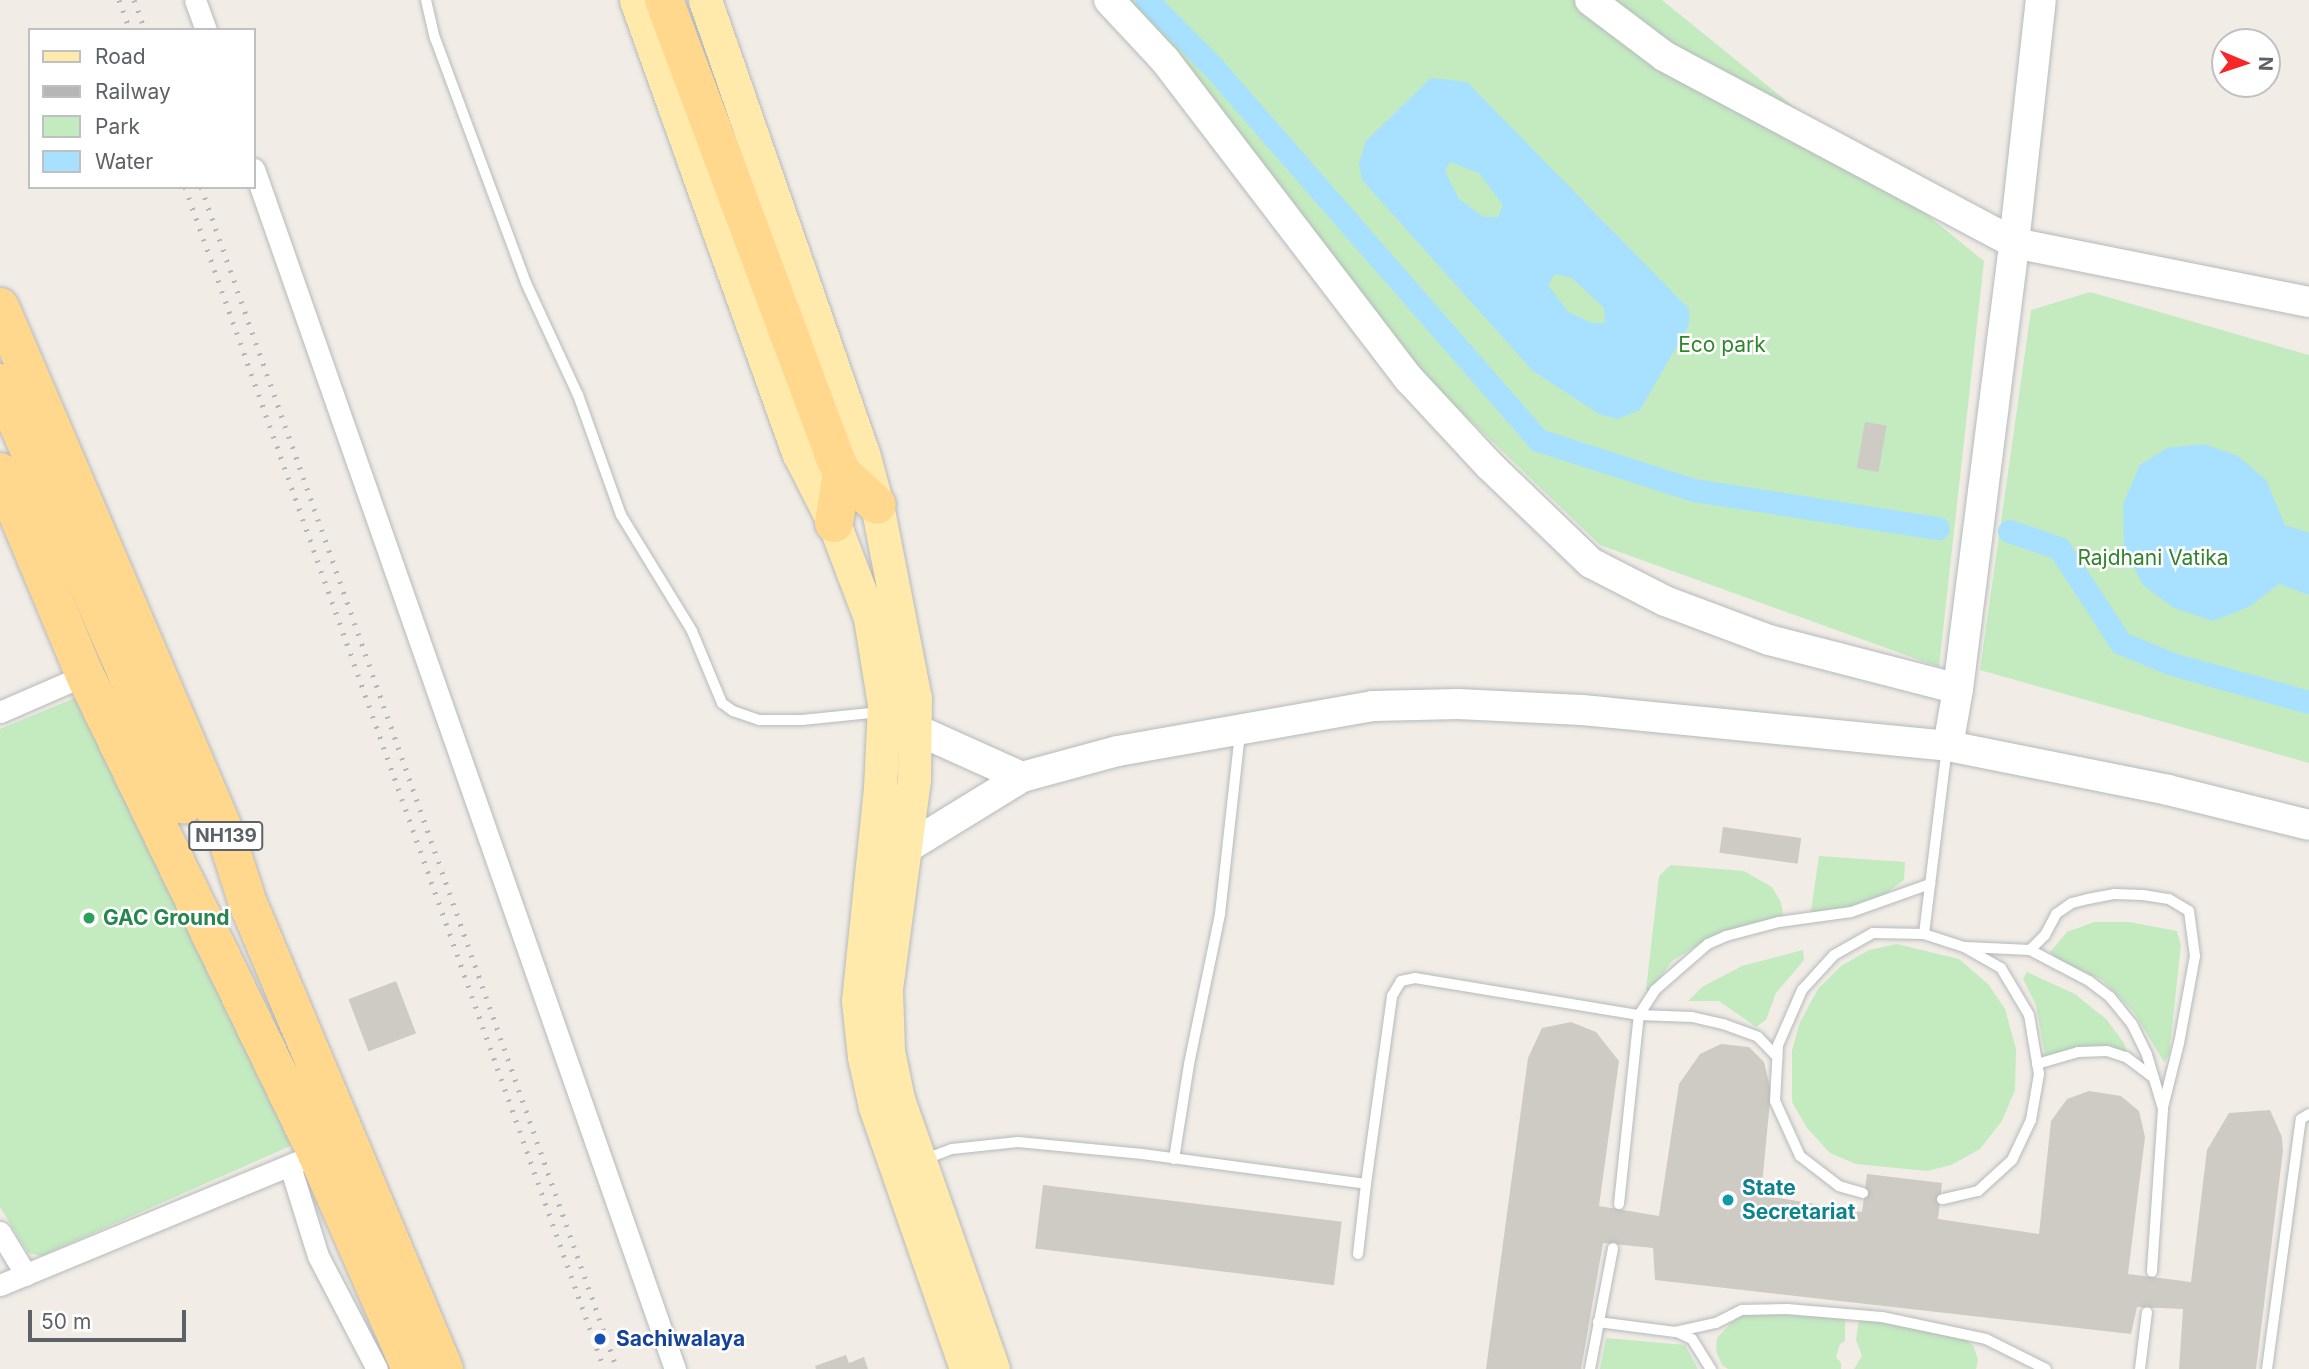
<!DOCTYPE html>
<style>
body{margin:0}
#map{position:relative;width:2309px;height:1369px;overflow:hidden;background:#f1ede6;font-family:Inter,sans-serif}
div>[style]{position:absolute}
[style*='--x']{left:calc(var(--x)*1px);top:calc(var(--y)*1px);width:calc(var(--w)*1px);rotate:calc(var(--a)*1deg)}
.green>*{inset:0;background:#c4eac0}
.water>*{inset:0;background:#a7e1ff}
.canal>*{height:23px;margin:-11.5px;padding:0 11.5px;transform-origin:11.5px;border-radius:11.5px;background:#a7e1ff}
.building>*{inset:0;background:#cecac4;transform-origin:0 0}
.roads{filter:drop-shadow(0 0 2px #b6b9bd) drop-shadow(0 0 2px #b6b9bd)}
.lane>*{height:10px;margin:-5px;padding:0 5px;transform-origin:5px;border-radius:5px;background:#fff}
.street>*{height:21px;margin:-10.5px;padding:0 10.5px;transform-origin:10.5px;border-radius:10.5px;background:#fff}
.secondary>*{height:30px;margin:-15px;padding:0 15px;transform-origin:15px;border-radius:15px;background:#fff}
.primary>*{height:33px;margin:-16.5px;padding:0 16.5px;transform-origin:16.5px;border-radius:16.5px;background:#ffeaac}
.highway>*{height:38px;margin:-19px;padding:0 19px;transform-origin:19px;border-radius:19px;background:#ffd88e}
.rail>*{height:5px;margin-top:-2.5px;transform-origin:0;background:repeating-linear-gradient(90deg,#b5b6b7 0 2px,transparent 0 11px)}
.dots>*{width:19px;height:19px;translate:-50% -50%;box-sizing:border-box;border:4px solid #fff;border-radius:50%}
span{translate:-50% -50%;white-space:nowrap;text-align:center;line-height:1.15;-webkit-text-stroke:5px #fff;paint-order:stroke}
.shield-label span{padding:2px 5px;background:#fff;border:2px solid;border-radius:5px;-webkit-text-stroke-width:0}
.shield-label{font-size:19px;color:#5d6267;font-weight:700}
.park-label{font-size:21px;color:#32852e}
.leisure-label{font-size:21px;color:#27864d;font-weight:700}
.left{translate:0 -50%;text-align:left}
.culture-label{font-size:21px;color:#0d838f;font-weight:700}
.transit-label{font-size:21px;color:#164399;font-weight:700}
.legend{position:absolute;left:28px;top:28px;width:228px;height:161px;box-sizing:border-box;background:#fff;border:2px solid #bec0c2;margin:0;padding:9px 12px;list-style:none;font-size:21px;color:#5d6267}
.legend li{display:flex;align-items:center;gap:14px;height:35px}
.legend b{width:35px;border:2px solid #bec0c2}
.north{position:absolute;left:2211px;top:28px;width:70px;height:70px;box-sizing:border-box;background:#fff;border:2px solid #bec0c2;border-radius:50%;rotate:92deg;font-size:19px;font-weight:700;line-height:28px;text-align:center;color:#5d6267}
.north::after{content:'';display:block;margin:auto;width:24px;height:32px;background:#f72629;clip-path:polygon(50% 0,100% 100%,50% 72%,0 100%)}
.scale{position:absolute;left:28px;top:1310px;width:158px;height:32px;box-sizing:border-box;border:4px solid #5d6267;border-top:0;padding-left:9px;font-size:21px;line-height:24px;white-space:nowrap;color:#5d6267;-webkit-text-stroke:5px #fff;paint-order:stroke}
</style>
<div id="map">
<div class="green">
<i style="clip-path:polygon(1100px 0,1662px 0,1984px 261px,1939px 667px,1600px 545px,1415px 367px)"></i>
<i style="clip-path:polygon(2090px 292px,2309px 355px,2309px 763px,1980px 670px,2031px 310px)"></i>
<i style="clip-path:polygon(82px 695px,295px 1144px,41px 1256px,28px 1253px,0 1207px,0 729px)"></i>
<i style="clip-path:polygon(1819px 856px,1905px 862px,1904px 880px,1888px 892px,1855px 909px,1810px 918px)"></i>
<i style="clip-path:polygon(1671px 865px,1744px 871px,1772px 887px,1781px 902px,1784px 922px,1713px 936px,1672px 961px,1649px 993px,1646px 990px,1659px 876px)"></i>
<i style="clip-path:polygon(2094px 922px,2129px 922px,2177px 931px,2181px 945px,2169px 1055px,2164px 1062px,2133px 1011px,2102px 980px,2059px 960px,2050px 952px,2067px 932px)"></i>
<i style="clip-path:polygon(1897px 944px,1959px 959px,1988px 984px,2005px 1009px,2016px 1049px,2015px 1090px,2002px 1121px,1980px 1149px,1951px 1165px,1927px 1171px,1856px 1164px,1830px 1153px,1807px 1128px,1792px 1102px,1792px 1050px,1800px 1022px,1818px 989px,1841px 966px,1869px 950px)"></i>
<i style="clip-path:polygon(1803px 950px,1804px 960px,1776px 993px,1766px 1020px,1756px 1027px,1719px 1001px,1688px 1001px,1702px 987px,1742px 966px)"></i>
<i style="clip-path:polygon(2027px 972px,2075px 994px,2106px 1019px,2124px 1043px,2128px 1056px,2090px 1051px,2046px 1061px,2036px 1005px,2023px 979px)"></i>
<i style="clip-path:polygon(1746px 1313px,1845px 1318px,1845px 1341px,1840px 1344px,1836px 1357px,1841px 1363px,1841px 1369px,1728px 1369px,1722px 1365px,1716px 1351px,1717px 1338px,1732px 1322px)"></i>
<i style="clip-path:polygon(1859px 1319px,1960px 1334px,1974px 1347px,1978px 1360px,1976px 1369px,1854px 1369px,1862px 1356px,1856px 1340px)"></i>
<i style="clip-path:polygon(1606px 1338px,1685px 1345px,1698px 1369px,1600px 1369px)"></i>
</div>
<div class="water">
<i style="clip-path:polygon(evenodd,1431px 78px,1467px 82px,1689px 309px,1689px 325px,1640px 410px,1617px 419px,1599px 414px,1533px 371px,1362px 180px,1359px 163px,1366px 141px,1431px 78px,1450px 162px,1479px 173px,1503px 205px,1498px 217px,1484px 217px,1459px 199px,1445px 171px,1450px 162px,1431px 78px,1555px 274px,1572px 278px,1604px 308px,1605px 323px,1592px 323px,1568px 312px,1548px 285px,1555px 274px)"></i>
<i style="clip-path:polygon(2204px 444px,2238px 456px,2266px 480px,2285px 525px,2309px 533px,2309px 595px,2279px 584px,2249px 607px,2213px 621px,2174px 608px,2143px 585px,2124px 549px,2123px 504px,2140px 465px,2167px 448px)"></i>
</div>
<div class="canal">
<i style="--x:1147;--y:0;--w:94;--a:45.4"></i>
<i style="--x:1213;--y:67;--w:495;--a:48.9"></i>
<i style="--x:1538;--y:440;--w:164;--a:17.8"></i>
<i style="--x:1694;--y:490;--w:247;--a:8.9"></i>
<i style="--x:2009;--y:531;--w:53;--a:18.8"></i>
<i style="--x:2059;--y:548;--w:113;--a:56.9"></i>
<i style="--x:2121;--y:643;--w:55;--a:22.4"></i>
<i style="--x:2172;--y:664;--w:142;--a:15.5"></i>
</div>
<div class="building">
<i style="left:1865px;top:422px;width:22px;height:47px;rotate:10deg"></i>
<i style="left:1723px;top:827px;width:79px;height:26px;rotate:8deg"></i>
<i style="left:396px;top:981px;width:56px;height:51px;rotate:69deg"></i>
<i style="clip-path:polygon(1571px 1022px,1596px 1032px,1619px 1061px,1599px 1206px,1659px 1216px,1679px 1084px,1700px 1054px,1721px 1044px,1749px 1047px,1764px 1062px,1771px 1091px,1761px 1195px,1862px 1212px,1867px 1174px,1942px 1183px,1938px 1219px,2039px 1234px,2051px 1121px,2067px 1099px,2089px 1091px,2121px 1096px,2139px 1111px,2145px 1137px,2128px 1274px,2191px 1282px,2207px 1150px,2229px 1113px,2270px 1110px,2282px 1137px,2283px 1151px,2256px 1369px,2179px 1369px,2183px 1309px,2137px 1307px,2131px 1334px,1655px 1280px,1653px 1248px,1603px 1243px,1581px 1369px,1486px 1369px,1528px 1058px,1542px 1028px)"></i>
<i style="left:1043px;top:1185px;width:301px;height:64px;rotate:7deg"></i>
<i style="clip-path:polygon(846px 1355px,849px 1363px,864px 1357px,868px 1369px,816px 1369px,815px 1366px)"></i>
</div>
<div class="roads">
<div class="lane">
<i style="--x:426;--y:0;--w:39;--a:77"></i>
<i style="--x:435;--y:38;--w:261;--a:69.6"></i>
<i style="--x:526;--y:283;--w:123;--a:65.1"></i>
<i style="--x:578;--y:395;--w:127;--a:70.3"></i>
<i style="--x:621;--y:515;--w:136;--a:58.5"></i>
<i style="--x:692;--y:631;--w:78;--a:67.4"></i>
<i style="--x:722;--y:703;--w:14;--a:36"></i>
<i style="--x:733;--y:711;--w:28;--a:19"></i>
<i style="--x:759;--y:720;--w:43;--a:0"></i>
<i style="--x:802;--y:720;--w:79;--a:-5.8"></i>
<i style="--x:1924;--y:934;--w:187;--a:-83"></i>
<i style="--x:1966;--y:947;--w:64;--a:2.7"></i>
<i style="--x:2030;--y:950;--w:67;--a:27.7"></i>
<i style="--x:2089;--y:981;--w:26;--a:37"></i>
<i style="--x:2110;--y:997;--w:35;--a:51"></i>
<i style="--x:2132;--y:1024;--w:34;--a:64"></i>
<i style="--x:2147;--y:1055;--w:56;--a:73.5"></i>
<i style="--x:2163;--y:1109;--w:163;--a:93.9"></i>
<i style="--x:2030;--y:950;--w:21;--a:-45"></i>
<i style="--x:2045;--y:935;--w:24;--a:-62"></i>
<i style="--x:2056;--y:914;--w:19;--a:-35"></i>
<i style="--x:2072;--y:903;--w:16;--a:-14"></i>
<i style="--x:2088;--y:899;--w:26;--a:-11"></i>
<i style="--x:2114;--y:894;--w:29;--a:2"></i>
<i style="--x:2143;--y:895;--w:26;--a:9"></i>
<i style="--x:2169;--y:899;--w:23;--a:31"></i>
<i style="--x:2189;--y:911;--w:45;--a:82.4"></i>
<i style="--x:2195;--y:956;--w:88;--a:100.4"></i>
<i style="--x:2179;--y:1043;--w:66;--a:104"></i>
<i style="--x:2037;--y:1064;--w:43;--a:-16.3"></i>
<i style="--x:2078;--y:1052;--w:29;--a:-2"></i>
<i style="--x:2107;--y:1051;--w:20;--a:18"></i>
<i style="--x:2126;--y:1057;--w:35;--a:37"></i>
<i style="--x:1174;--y:1159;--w:96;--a:-81"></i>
<i style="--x:1189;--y:1064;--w:153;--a:-78.3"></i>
<i style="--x:1220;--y:914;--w:183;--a:-83.7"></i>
<i style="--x:923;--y:1160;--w:31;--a:-21"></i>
<i style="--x:952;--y:1149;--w:66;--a:-6.1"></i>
<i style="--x:1018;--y:1142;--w:125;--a:5.5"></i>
<i style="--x:1142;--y:1154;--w:226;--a:7.6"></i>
<i style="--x:1366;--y:1184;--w:190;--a:-82.1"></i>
<i style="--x:1392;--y:996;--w:17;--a:-59"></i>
<i style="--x:1401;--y:981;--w:14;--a:-12"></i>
<i style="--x:1415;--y:978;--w:227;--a:9.4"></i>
<i style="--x:1639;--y:1015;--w:53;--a:2.2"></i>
<i style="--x:1692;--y:1017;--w:32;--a:13"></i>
<i style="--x:1723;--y:1024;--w:37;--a:20"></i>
<i style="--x:1758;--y:1037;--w:28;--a:46"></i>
<i style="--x:1863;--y:1193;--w:25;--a:-164"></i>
<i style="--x:1839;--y:1186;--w:49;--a:-142.4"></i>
<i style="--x:1800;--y:1156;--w:60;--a:-114.4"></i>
<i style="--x:1775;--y:1101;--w:56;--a:-86.9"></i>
<i style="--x:1778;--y:1045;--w:60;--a:-66.4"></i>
<i style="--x:1802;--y:990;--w:47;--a:-47.6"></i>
<i style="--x:1834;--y:955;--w:45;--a:-29.4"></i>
<i style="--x:1873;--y:933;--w:51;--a:1.1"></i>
<i style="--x:1924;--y:934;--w:42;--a:18"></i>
<i style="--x:1964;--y:947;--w:43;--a:29.6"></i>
<i style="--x:2001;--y:968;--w:55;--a:59.2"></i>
<i style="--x:2029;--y:1015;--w:60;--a:80.4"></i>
<i style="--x:2039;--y:1074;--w:47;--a:99.9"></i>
<i style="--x:2031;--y:1120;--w:44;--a:115.4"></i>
<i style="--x:2012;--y:1160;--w:46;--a:137.6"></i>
<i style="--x:1978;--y:1191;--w:37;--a:167"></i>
<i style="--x:1619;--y:1204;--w:190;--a:-84"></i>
<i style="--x:1639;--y:1015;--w:30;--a:-57"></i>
<i style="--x:1655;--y:990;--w:70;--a:-41"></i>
<i style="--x:1708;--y:944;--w:20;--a:-24"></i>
<i style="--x:1726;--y:936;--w:55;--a:-14.8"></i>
<i style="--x:1779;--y:922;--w:73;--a:-7.9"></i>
<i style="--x:1851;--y:912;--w:84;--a:-19.5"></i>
<i style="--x:1358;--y:1254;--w:70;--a:-83.5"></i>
<i style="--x:1598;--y:1322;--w:78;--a:7.4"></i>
<i style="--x:1675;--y:1332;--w:42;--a:-12.4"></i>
<i style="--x:1716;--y:1323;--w:29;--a:-27"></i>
<i style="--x:1742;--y:1310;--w:45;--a:-1.3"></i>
<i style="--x:1787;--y:1309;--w:95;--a:4.8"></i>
<i style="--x:1882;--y:1317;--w:106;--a:11.9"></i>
<i style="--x:1986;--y:1339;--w:67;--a:26.6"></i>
<i style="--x:1679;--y:1333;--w:14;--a:25"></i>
<i style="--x:1692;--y:1339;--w:36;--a:58"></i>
<i style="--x:1590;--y:1369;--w:123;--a:-79.2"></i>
<i style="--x:2140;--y:1369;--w:57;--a:-83"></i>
<i style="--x:2267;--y:1369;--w:252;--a:-82.3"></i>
<i style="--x:2301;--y:1119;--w:9;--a:-32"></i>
</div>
<div class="street">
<i style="--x:195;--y:0;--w:32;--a:70"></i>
<i style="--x:254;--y:169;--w:1272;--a:70.67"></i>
<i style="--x:0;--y:712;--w:93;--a:-23.5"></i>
<i style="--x:290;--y:1166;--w:94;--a:72.7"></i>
<i style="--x:318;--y:1256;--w:127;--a:62.4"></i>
<i style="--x:0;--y:1232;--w:50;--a:58.8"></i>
<i style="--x:0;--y:1285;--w:343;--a:-22.5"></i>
</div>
<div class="secondary">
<i style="--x:1109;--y:0;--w:82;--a:47"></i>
<i style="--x:1165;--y:60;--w:403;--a:52.6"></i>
<i style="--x:1410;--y:380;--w:116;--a:47.1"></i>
<i style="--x:1489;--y:465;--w:141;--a:43.9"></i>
<i style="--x:1591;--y:563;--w:83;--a:27.2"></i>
<i style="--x:1665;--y:601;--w:111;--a:20.6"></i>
<i style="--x:1769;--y:640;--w:195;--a:14.5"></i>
<i style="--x:1590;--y:0;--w:93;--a:37.1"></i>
<i style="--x:1664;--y:56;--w:397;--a:28.1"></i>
<i style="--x:2014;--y:243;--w:301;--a:11.3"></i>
<i style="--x:915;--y:729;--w:117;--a:24.2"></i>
<i style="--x:1948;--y:746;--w:58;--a:-80"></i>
<i style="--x:1958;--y:689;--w:450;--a:-82.8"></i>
<i style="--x:2014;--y:243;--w:244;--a:-83.7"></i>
<i style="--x:905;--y:849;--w:137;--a:-31.6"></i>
<i style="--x:1022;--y:777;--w:99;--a:-15.2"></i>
<i style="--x:1118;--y:751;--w:259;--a:-10"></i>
<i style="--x:1373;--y:706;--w:85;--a:-1.3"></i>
<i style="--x:1458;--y:704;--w:124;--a:2.8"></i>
<i style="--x:1582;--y:710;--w:368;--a:5.6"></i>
<i style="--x:1948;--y:746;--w:224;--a:11.3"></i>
<i style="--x:2168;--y:790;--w:145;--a:13.9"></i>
</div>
<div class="primary">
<i style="--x:636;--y:0;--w:482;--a:70.3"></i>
<i style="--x:799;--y:454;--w:77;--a:63.1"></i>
<i style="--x:834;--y:523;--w:102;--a:69.2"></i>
<i style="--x:870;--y:618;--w:87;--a:80.8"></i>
<i style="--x:884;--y:704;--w:84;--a:92.7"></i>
<i style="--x:880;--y:788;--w:214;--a:95.9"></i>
<i style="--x:858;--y:1001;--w:56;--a:83.9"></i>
<i style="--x:864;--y:1057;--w:51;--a:77.6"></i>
<i style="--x:875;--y:1107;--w:277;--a:70.8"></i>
<i style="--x:705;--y:0;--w:480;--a:70.8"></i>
<i style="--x:863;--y:453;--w:54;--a:74.9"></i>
<i style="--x:877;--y:505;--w:197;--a:78.9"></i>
<i style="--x:915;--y:698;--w:81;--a:90.7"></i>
<i style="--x:914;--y:779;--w:213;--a:97.6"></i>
<i style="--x:886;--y:990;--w:61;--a:88.1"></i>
<i style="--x:888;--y:1051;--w:49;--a:78.2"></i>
<i style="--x:898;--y:1099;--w:286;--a:70.6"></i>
</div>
<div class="highway">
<i style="--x:664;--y:0;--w:483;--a:69.5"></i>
<i style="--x:833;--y:453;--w:22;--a:66"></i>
<i style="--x:842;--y:473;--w:47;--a:42.4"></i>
<i style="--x:0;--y:307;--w:574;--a:66.83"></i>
<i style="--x:226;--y:835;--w:69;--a:72.3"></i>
<i style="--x:247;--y:901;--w:508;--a:67.17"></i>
<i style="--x:0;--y:383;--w:460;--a:66.4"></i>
<i style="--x:0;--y:472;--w:220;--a:67.3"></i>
<i style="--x:85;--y:675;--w:532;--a:64.16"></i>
<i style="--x:317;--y:1154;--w:235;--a:66.4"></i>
<i style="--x:834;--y:523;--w:51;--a:-80.9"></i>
</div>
</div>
<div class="rail">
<i style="--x:119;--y:0;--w:32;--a:70"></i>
<i style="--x:134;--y:0;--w:32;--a:70"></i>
<i style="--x:185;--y:187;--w:1254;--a:70.48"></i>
<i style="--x:201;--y:187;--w:1253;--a:70.61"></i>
</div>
<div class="dots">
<i style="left:89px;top:918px;background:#2e9e5b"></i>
<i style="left:1728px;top:1200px;background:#0f9aa8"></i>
<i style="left:600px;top:1339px;background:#1a4fb4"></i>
</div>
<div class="shield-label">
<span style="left:226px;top:836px">NH139</span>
</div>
<div class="park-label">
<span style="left:1722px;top:345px">Eco park</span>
<span style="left:2153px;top:558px">Rajdhani Vatika</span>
</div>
<div class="leisure-label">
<span class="left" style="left:103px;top:918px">GAC Ground</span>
</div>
<div class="culture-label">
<span class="left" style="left:1742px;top:1200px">State<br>Secretariat</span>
</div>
<div class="transit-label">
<span class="left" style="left:616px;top:1339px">Sachiwalaya</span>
</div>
<ul class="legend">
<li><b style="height:9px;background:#ffeaac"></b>Road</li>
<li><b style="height:9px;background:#b5b6b7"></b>Railway</li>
<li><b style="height:19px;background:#c4eac0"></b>Park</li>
<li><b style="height:19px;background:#a7e1ff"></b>Water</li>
</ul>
<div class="north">N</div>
<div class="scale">50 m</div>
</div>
